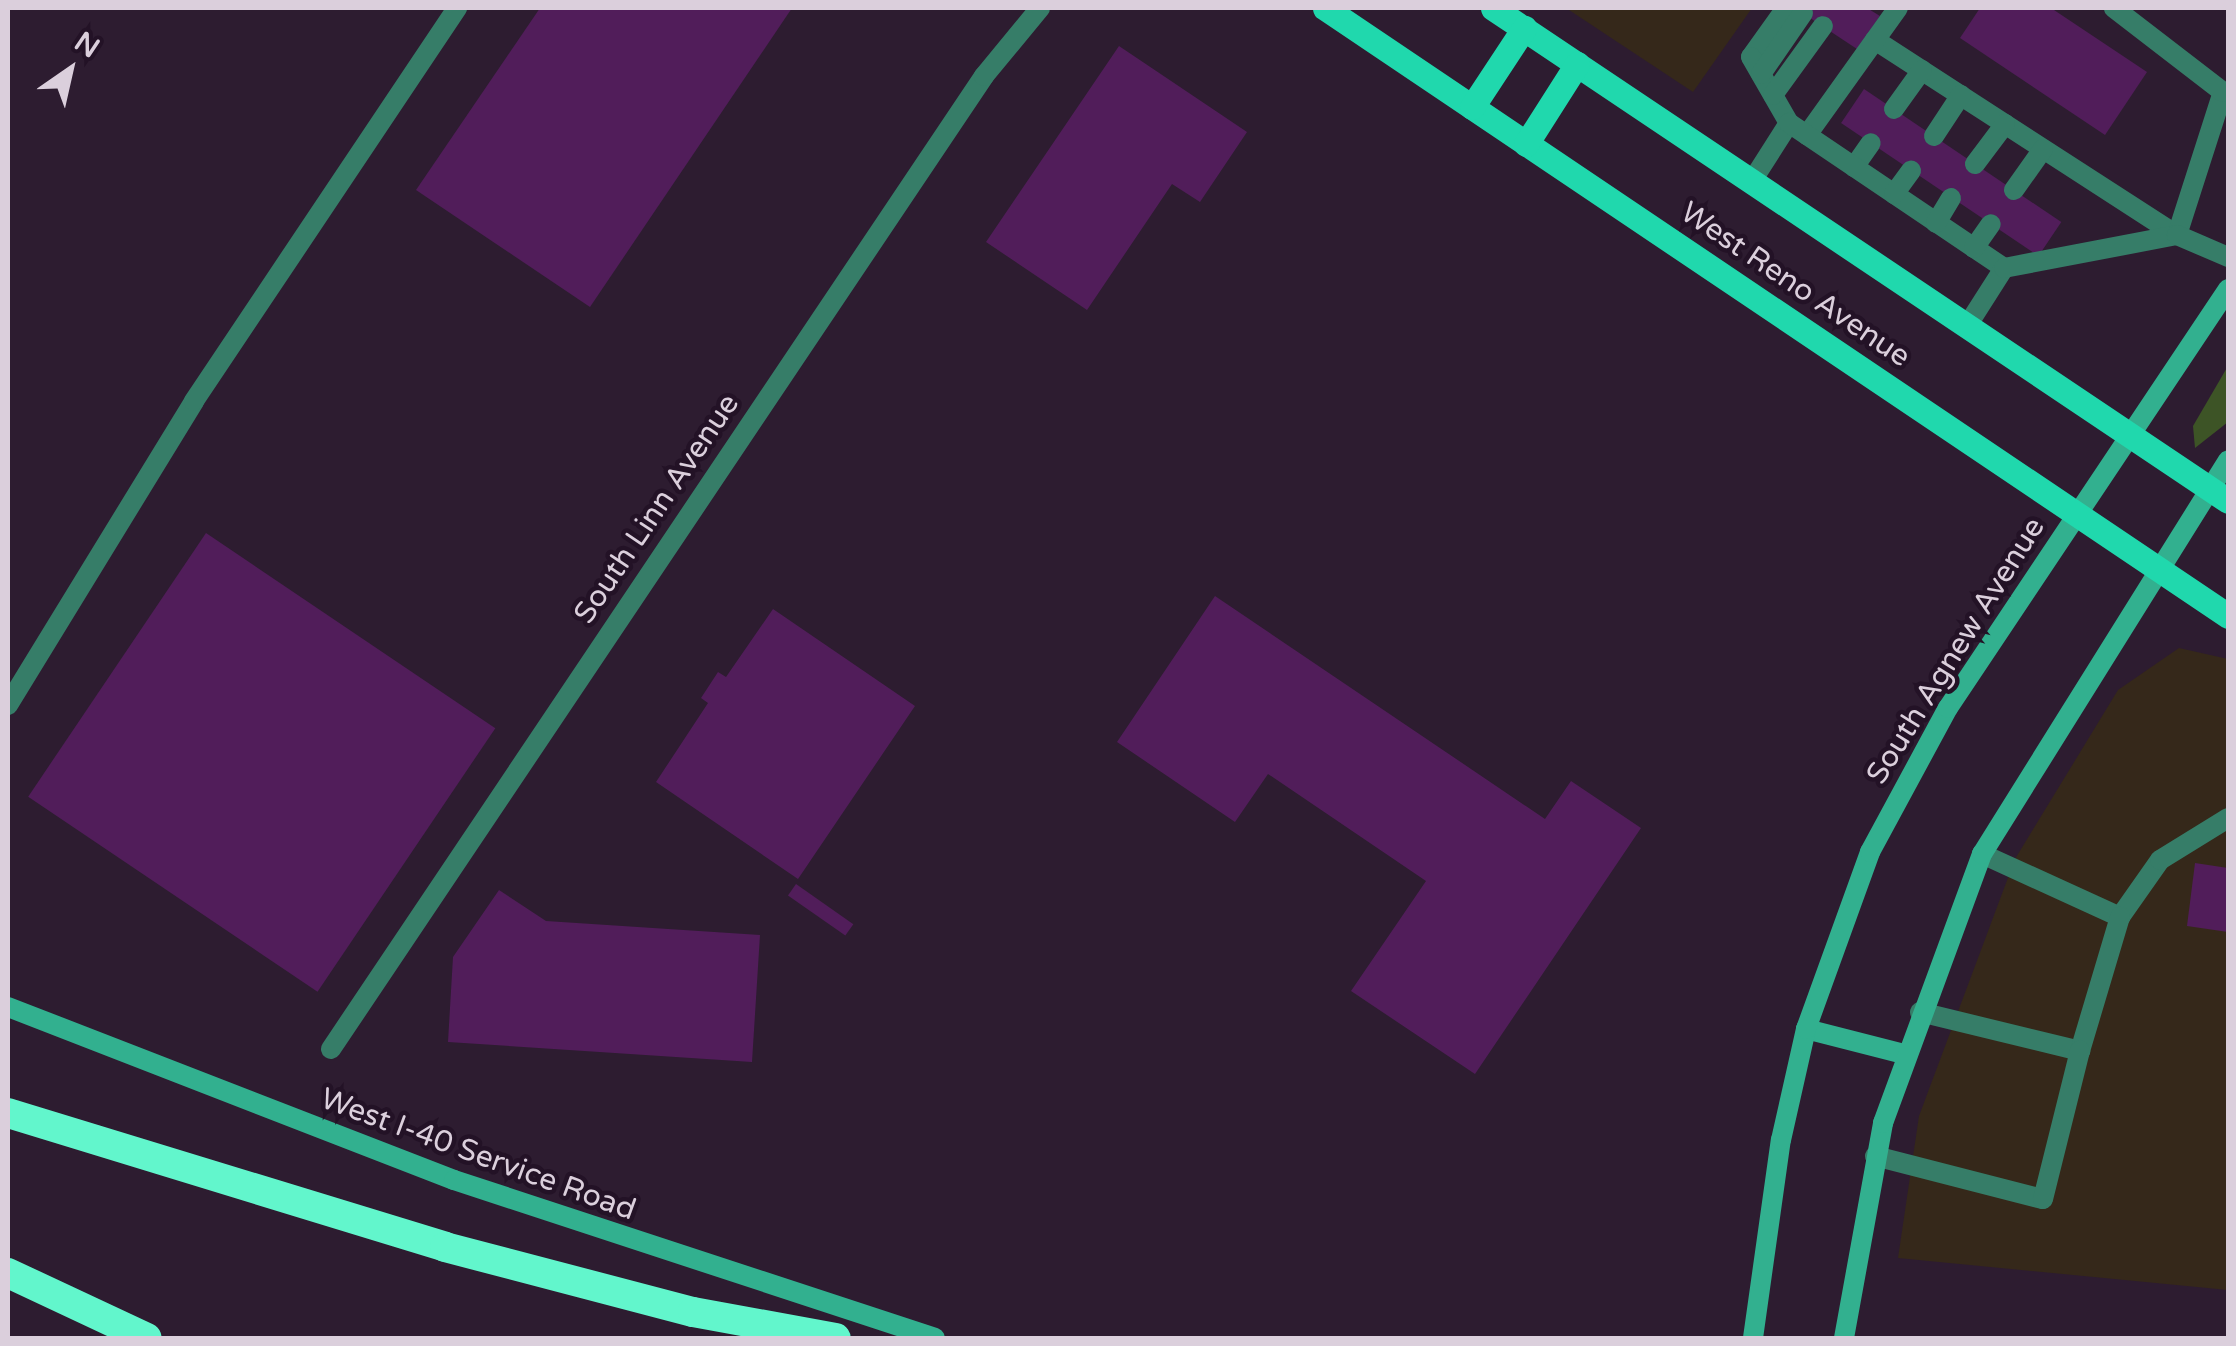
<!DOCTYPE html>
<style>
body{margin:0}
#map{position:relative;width:2236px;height:1346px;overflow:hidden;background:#2d1c30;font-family:"Varela Round",sans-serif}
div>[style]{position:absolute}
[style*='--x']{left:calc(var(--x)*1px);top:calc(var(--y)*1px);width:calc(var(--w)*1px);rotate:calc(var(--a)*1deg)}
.industrial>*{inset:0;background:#35281a}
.green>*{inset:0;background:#3d5426}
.building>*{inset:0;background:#511d5a;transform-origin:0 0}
.lane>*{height:20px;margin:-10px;padding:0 10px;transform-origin:10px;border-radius:10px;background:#367d68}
.street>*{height:20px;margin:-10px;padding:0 10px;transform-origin:10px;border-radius:10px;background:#367d68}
.secondary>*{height:20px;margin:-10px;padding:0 10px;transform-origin:10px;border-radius:10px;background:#32b08f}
.primary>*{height:25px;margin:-12.5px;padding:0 12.5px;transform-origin:12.5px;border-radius:12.5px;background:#20d8ad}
.highway>*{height:30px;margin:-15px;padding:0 15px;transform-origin:15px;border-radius:15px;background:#62f6cc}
span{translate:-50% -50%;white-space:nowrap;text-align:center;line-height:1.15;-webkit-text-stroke:9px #231226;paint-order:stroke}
.street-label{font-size:30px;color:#dbcfdc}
.frame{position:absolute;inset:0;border:10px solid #dbcfdc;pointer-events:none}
.north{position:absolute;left:20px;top:20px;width:100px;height:100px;-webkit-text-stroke:8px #231226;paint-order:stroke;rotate:34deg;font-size:28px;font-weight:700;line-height:40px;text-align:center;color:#dbcfdc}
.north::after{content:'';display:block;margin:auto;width:35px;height:45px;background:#dbcfdc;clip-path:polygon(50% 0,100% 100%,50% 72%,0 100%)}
</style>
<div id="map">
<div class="industrial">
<i style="clip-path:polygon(1566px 8px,1752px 8px,1693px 92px)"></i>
<i style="clip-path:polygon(2179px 648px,2228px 659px,2228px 1290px,1898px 1258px,1919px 1116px,2015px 859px,2118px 690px)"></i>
</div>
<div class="green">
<i style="clip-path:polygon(2228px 366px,2228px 422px,2195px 448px,2193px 426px)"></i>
</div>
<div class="building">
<i style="clip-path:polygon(540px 8px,792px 8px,590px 307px,416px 190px)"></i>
<i style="clip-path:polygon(1795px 8px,1867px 8px,1880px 16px,1857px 49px)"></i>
<i style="clip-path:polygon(1980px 8px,2051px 8px,2147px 72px,2105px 135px,1960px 38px)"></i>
<i style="clip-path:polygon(1119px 46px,1247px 132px,1200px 202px,1172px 184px,1087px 310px,986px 242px)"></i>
<i style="left:1864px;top:89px;width:238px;height:41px;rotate:34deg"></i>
<i style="left:206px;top:533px;width:349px;height:318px;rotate:34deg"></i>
<i style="clip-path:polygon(1215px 596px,1545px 819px,1571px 781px,1641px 828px,1475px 1074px,1351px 991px,1426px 881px,1268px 774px,1235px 822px,1117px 742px)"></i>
<i style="clip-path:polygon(773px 609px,915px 706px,798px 879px,656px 782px,708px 703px,701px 698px,718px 672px,726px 677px)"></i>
<i style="clip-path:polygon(2195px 863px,2228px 868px,2228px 932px,2187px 926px)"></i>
<i style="left:796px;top:884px;width:70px;height:14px;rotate:35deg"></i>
<i style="clip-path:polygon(499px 890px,546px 921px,760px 935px,752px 1062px,448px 1042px,453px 957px)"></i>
</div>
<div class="lane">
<i style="--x:1786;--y:8;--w:60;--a:125.5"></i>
<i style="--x:1751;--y:57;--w:76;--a:60.1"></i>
<i style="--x:1875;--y:40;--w:359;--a:32.9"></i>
<i style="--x:2177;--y:235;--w:150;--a:-72.2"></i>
<i style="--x:2223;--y:92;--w:138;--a:-142.4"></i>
<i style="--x:1761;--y:74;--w:74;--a:-55.5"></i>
<i style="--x:1773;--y:95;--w:85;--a:-54.1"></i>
<i style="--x:1894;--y:109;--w:48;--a:-54.3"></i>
<i style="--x:1807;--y:135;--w:156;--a:-54.4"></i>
<i style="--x:1934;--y:136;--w:49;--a:-56.6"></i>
<i style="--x:1975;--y:164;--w:50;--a:-53.1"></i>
<i style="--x:1854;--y:167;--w:29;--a:-55"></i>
<i style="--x:1752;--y:181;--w:69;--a:-57.5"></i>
<i style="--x:1789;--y:123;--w:259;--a:34"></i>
<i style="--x:2004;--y:268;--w:69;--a:122.5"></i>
<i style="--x:2014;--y:190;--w:50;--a:-54.7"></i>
<i style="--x:1894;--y:194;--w:29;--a:-54"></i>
<i style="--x:1936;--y:223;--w:29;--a:-59"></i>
<i style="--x:1974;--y:248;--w:29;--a:-55"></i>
<i style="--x:2004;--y:268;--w:176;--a:-10.8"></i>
<i style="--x:2177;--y:235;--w:56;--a:23.3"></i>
<i style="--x:1982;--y:854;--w:152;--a:24.5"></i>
<i style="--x:2120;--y:917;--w:70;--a:-54.9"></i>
<i style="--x:2160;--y:860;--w:80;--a:-31.7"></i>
<i style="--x:1920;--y:1012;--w:165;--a:13.7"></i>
<i style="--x:2080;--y:1051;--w:140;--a:-73.4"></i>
<i style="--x:1875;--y:1156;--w:173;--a:14.4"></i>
<i style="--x:2043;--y:1199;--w:153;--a:-76"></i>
</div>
<div class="street">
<i style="--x:8;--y:705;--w:356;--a:-58.5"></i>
<i style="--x:194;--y:401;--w:473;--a:-56.2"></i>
<i style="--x:331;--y:1049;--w:1172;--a:-56.13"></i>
<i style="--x:984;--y:76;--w:88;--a:-50.5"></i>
</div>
<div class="secondary">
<i style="--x:8;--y:1007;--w:478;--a:21.2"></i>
<i style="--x:454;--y:1180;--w:506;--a:18.18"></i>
<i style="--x:1806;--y:1029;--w:101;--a:14.3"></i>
<i style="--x:1753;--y:1338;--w:200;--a:-82"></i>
<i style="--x:1781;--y:1140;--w:114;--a:-77.3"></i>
<i style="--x:1806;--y:1029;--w:188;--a:-70.1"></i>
<i style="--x:1870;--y:852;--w:164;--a:-61.6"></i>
<i style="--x:1948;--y:708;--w:504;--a:-56.25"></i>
<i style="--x:1844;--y:1338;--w:219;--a:-79.7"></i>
<i style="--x:1883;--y:1123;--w:287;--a:-69.8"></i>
<i style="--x:1982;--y:854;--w:464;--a:-58"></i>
</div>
<div class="primary">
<i style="--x:1325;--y:8;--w:1089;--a:33.95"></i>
<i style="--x:1493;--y:8;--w:885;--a:33.85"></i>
<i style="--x:1472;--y:107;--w:95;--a:-56.6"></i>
<i style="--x:1526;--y:144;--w:95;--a:-57.5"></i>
</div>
<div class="highway">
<i style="--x:8;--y:1113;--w:457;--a:17"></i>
<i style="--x:445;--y:1247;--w:256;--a:14.7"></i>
<i style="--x:693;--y:1312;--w:145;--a:10.3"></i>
<i style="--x:8;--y:1273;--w:153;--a:25.1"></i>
</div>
<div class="street-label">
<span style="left:1795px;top:285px;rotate:34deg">West Reno Avenue</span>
<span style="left:657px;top:509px;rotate:-56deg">South Linn Avenue</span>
<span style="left:1956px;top:651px;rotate:-58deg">South Agnew Avenue</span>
<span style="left:478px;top:1155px;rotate:20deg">West I-40 Service Road</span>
</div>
<div class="frame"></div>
<div class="north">N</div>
</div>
